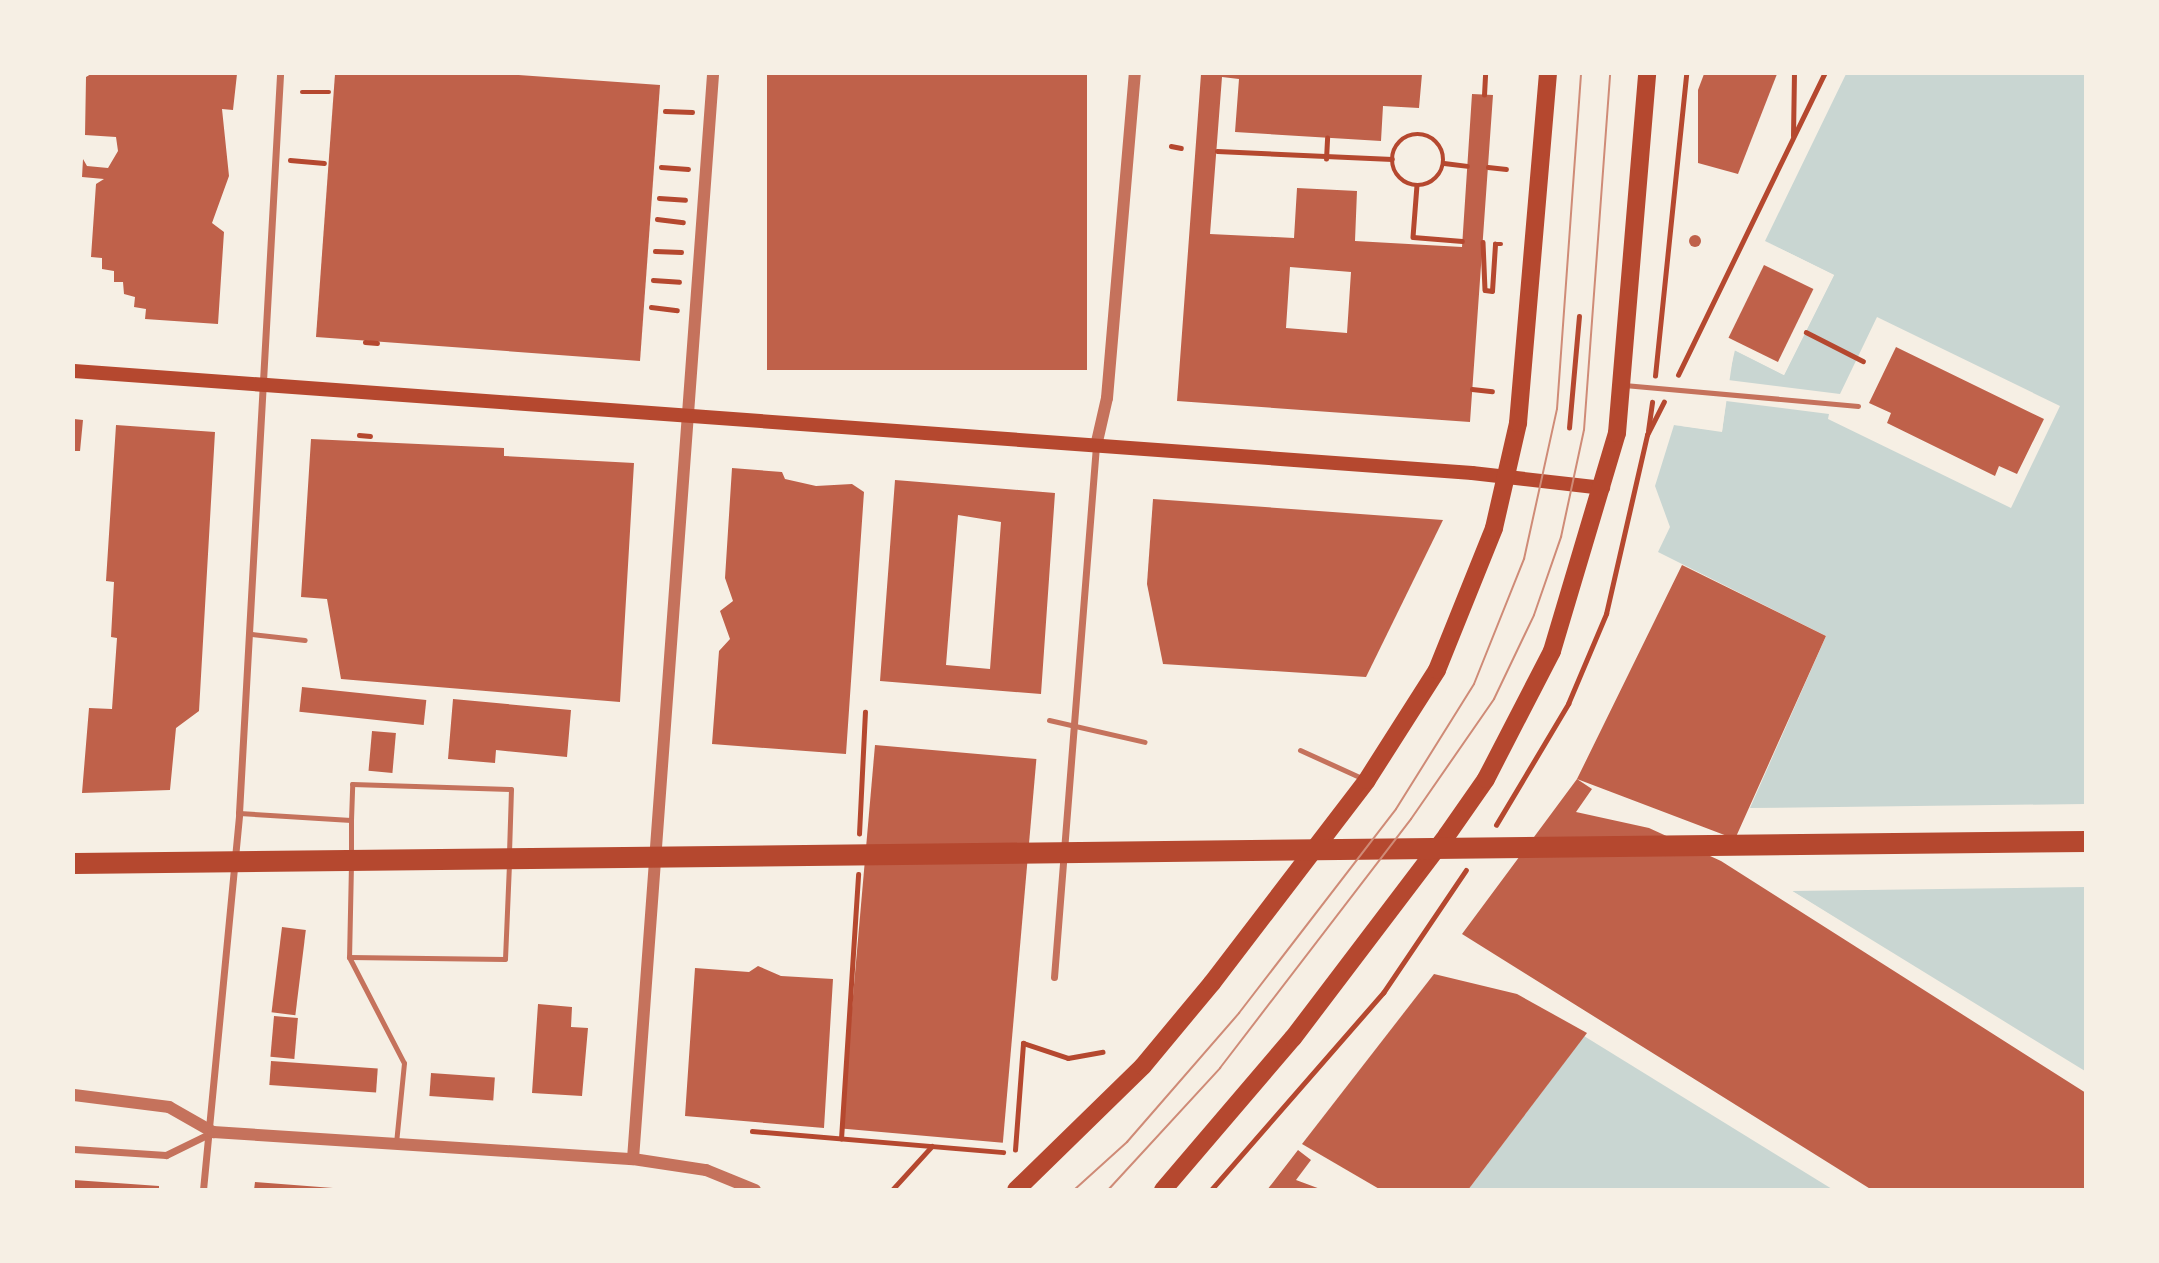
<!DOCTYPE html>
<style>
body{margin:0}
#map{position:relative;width:2159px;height:1263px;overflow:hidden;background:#f6efe4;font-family:"Crimson Pro",serif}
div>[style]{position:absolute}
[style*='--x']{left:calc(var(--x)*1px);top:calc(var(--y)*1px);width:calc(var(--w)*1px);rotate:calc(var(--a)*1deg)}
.water>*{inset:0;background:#c9d6d2}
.pier>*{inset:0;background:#f6efe4}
.building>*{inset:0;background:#bf614a;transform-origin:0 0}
.round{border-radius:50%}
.path>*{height:4.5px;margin:-2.25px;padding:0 2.25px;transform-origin:2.25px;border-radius:2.25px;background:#b5482f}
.path>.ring{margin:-2.25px;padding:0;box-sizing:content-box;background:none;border:4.5px solid #b5482f;border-radius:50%}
.service>*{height:5px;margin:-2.5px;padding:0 2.5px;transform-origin:2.5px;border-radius:2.5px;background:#c5725c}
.minor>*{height:7px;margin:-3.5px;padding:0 3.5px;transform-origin:3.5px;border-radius:3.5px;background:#c5725c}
.tertiary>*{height:12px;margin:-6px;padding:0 6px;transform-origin:6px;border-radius:6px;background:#c5725c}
.secondary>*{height:14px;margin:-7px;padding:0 7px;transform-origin:7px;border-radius:7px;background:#b5482f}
.primary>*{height:18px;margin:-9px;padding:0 9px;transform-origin:9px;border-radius:9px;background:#b5482f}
.motorway>*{height:21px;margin:-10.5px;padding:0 10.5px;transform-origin:10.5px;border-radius:10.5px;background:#b5482f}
.tram>*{height:2px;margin:-1px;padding:0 1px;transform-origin:1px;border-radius:1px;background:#cf8b77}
span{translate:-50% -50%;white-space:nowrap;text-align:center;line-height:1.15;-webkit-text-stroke:7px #f6efe4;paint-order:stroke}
.frame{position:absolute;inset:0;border:75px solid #f6efe4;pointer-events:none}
</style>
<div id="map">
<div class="water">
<i style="clip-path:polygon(1846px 74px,2085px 74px,2085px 1071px,1729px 852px,1826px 636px,1658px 552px,1670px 527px,1655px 486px,1674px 425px,1722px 431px,1734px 350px,1784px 375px,1834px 275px,1765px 241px)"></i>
<i style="clip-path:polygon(1584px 1036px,1832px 1189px,1468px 1190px)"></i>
</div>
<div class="pier">
<i style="clip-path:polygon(1765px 241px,1834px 275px,1784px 375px,1735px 350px,1728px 380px,1840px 394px,1877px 317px,2060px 406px,2011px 508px,1828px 419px,1829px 414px,1726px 401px,1722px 432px,1674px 425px,1719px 428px,1733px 347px,1782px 371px,1830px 277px)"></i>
<i style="clip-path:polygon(1682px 565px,1826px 636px,1750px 808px,2085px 804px,2085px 887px,1792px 891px,2086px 1075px,1726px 854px,1821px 638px)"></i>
<i style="clip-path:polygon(1586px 1033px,1834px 1187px,1836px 1189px,1585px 1036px)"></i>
</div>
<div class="building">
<i style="clip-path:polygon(91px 74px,237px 74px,233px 110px,222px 109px,229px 176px,212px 223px,224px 232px,218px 324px,145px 319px,146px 309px,134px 307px,135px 297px,124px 294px,123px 282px,114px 282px,114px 271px,102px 269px,102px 258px,91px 257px,96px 184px,104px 179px,82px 177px,83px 159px,87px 166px,108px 168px,118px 151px,116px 137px,85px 135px,86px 77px)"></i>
<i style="clip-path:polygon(335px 74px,504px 74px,660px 85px,640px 361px,316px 337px)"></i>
<i style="left:767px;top:74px;width:320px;height:296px"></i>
<i style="clip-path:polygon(evenodd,1201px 74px,1422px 74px,1419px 108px,1383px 106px,1381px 141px,1235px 132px,1239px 79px,1222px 77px,1210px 234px,1294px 238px,1297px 188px,1357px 191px,1355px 241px,1462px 247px,1472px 94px,1493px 95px,1470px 422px,1177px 401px,1201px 74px,1290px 267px,1351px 272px,1347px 333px,1286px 328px,1290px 267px)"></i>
<i style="clip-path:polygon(1704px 74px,1777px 74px,1738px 174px,1698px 163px,1698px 90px)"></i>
<i class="round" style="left:1689px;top:235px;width:12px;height:12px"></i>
<i style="left:1764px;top:265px;width:55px;height:81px;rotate:26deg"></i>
<i style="clip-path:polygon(1896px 347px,2044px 419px,2017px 474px,1999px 466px,1995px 476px,1887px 423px,1891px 413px,1869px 403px)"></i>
<i style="clip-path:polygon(74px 419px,83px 420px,80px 451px,74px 451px)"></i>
<i style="clip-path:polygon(116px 425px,215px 432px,199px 711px,176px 728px,170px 790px,82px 793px,89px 708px,112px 709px,117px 638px,111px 637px,114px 582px,106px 581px)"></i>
<i style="clip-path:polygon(311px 439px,504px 448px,504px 456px,634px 463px,620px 702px,341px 679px,327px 599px,301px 597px)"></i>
<i style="clip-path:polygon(732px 468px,782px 472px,785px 479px,816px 486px,852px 484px,864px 492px,846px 754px,712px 744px,719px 651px,730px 639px,720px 611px,733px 601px,725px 578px)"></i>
<i style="clip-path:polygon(evenodd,895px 480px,1055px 493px,1041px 694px,880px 681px,895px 480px,958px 515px,1001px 522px,990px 669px,946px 665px,958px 515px)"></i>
<i style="clip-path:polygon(1153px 499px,1443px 520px,1366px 677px,1163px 664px,1147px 584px)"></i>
<i style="clip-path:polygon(1682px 565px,1826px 636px,1735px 839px,1577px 779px,1592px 789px,1576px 812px,1649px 828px,1721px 861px,2086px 1093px,2086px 1190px,1872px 1190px,1462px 934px,1577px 779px)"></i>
<i style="left:302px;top:687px;width:125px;height:25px;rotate:6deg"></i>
<i style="clip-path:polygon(453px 699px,571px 710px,567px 757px,496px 750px,495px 763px,448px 759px)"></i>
<i style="left:372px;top:731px;width:24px;height:40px;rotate:5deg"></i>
<i style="left:875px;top:745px;width:162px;height:385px;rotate:5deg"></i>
<i style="left:282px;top:927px;width:24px;height:86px;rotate:7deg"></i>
<i style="clip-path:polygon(758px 966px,781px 976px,833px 979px,824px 1128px,685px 1116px,695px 968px,749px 972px)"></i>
<i style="clip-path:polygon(1434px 974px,1517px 994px,1587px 1033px,1468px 1190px,1381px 1190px,1302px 1144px)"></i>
<i style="clip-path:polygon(538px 1004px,572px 1007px,571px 1027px,588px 1028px,582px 1096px,532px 1093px)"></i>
<i style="left:274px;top:1016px;width:24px;height:41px;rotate:5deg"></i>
<i style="left:271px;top:1061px;width:107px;height:24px;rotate:4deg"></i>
<i style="left:431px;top:1073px;width:64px;height:23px;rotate:4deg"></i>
<i style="clip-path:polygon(1298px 1150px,1311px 1160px,1296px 1180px,1323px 1190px,1267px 1190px)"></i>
<i style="clip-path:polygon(74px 1180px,159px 1186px,159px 1190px,74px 1190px)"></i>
<i style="clip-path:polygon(255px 1182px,333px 1188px,333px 1190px,254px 1190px)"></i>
</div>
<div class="path">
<i style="--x:302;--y:92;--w:27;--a:0"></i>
<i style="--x:1484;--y:95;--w:21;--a:-87"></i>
<i style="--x:665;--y:111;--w:27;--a:2"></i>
<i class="ring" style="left:1392px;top:134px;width:47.5px;height:47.5px"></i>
<i style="--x:1793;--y:136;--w:62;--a:-89.1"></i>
<i style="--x:1171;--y:146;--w:10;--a:11"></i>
<i style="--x:1217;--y:151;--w:175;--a:2.6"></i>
<i style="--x:1326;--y:159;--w:21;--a:-87"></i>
<i style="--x:290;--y:160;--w:34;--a:5"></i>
<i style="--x:1444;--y:163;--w:23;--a:7"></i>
<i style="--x:661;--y:167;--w:27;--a:4"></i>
<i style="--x:1488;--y:167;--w:18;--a:6"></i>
<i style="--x:1417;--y:185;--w:52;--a:94.4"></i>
<i style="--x:1413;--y:237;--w:49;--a:4.7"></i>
<i style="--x:659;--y:198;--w:26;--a:4"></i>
<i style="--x:657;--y:219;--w:26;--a:7"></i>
<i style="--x:1483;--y:242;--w:48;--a:87.6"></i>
<i style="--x:1485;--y:290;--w:7;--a:8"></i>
<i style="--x:1492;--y:291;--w:47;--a:-86.3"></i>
<i style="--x:1495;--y:244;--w:6;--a:0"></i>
<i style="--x:655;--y:251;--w:26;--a:2"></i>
<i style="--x:653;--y:280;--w:26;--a:4"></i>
<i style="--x:651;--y:307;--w:26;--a:7"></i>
<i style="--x:1806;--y:332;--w:64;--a:27"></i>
<i style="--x:365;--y:342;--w:12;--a:5"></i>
<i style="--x:1678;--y:375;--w:335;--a:-64.1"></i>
<i style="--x:1655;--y:376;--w:304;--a:-84.1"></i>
<i style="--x:1472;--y:389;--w:20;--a:6"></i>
<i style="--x:1569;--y:428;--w:112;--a:-84.9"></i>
<i style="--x:1648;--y:431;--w:29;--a:-82"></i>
<i style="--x:359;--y:435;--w:11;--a:5"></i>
<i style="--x:1496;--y:825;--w:141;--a:-59.2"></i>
<i style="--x:1568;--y:704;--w:98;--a:-67.1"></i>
<i style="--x:1606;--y:614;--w:184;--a:-77.1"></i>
<i style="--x:1647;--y:435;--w:37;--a:-63"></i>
<i style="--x:859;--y:834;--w:122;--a:-87.2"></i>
<i style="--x:752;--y:1131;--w:252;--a:4.8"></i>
<i style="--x:841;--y:1139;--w:265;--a:-86.3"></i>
<i style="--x:1015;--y:1150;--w:107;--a:-85.7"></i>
<i style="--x:1023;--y:1043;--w:47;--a:18.4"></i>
<i style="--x:1068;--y:1058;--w:35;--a:-10"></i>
<i style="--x:892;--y:1190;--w:59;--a:-47.7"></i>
<i style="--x:1211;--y:1190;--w:262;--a:-48.9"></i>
<i style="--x:1383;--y:993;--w:148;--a:-56"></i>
</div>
<div class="service">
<i style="--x:1624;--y:385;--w:235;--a:5.1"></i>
<i style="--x:252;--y:634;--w:53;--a:6.5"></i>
<i style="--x:1049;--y:720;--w:98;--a:12.9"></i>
<i style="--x:1300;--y:750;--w:70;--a:24.4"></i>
<i style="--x:239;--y:813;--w:112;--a:3.6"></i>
<i style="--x:351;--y:820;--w:36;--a:-88"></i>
<i style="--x:352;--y:784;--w:159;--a:1.8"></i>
<i style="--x:511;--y:789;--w:65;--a:91.8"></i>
<i style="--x:351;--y:855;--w:35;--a:-90"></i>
<i style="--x:351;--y:864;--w:93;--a:91.2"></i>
<i style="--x:349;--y:957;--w:156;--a:0.7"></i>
<i style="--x:505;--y:959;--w:95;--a:-87.6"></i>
<i style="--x:349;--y:957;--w:119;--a:62.6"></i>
<i style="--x:404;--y:1063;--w:80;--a:95.7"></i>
</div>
<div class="minor">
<i style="--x:1054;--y:977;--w:533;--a:-85.48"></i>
<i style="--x:74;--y:1149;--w:92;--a:3.7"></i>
<i style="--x:166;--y:1155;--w:52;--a:-26.1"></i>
<i style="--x:203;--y:1190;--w:379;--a:-84.5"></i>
<i style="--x:239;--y:813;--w:740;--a:-86.82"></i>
</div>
<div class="tertiary">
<i style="--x:1096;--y:446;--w:49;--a:-77.1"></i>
<i style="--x:1107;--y:398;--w:325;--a:-85.1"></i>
<i style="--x:74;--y:1095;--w:96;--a:7.2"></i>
<i style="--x:169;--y:1107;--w:51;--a:29.6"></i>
<i style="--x:213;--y:1132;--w:421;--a:3.7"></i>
<i style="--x:633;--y:1159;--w:74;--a:8.6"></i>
<i style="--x:706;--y:1170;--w:53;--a:22.2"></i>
<i style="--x:633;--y:1159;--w:1088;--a:-85.78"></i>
</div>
<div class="secondary">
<i style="--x:74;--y:371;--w:1402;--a:4.17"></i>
<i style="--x:1472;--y:473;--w:132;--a:6.5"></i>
</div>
<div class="primary">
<i style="--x:1016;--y:1190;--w:177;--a:-44.3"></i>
<i style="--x:1143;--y:1066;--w:108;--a:-50.3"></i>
<i style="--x:1212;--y:983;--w:255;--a:-52.6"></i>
<i style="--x:1367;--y:780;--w:130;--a:-57.5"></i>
<i style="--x:1437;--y:670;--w:153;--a:-68.1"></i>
<i style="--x:1494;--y:528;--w:108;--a:-77.1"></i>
<i style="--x:1518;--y:423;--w:350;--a:-85.1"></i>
<i style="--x:1163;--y:1190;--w:200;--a:-49.5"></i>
<i style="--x:1293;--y:1038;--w:255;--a:-52.8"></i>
<i style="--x:1447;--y:835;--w:68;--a:-55.1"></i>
<i style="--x:1486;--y:779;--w:144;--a:-62.7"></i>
<i style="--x:1552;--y:651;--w:227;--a:-73.4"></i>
<i style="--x:1617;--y:433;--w:360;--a:-85.2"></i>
</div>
<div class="motorway">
<i style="--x:74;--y:863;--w:2012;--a:-0.63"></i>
</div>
<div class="tram">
<i style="--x:1074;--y:1190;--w:72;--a:-42.2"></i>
<i style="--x:1127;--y:1142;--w:171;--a:-49"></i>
<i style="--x:1239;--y:1013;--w:257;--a:-52.4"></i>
<i style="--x:1396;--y:809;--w:147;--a:-58"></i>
<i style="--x:1474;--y:684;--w:135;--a:-68.2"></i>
<i style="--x:1524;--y:559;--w:154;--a:-77.6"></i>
<i style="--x:1557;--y:409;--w:336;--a:-85.9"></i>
<i style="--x:1108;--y:1190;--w:166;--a:-47.4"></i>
<i style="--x:1220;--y:1068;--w:314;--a:-52.5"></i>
<i style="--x:1411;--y:819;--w:146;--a:-55.3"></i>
<i style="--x:1494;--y:699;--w:93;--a:-64.5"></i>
<i style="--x:1534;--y:615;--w:83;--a:-70.9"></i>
<i style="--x:1561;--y:537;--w:109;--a:-77.9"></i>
<i style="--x:1584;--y:430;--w:357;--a:-85.8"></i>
</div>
<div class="frame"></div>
</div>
